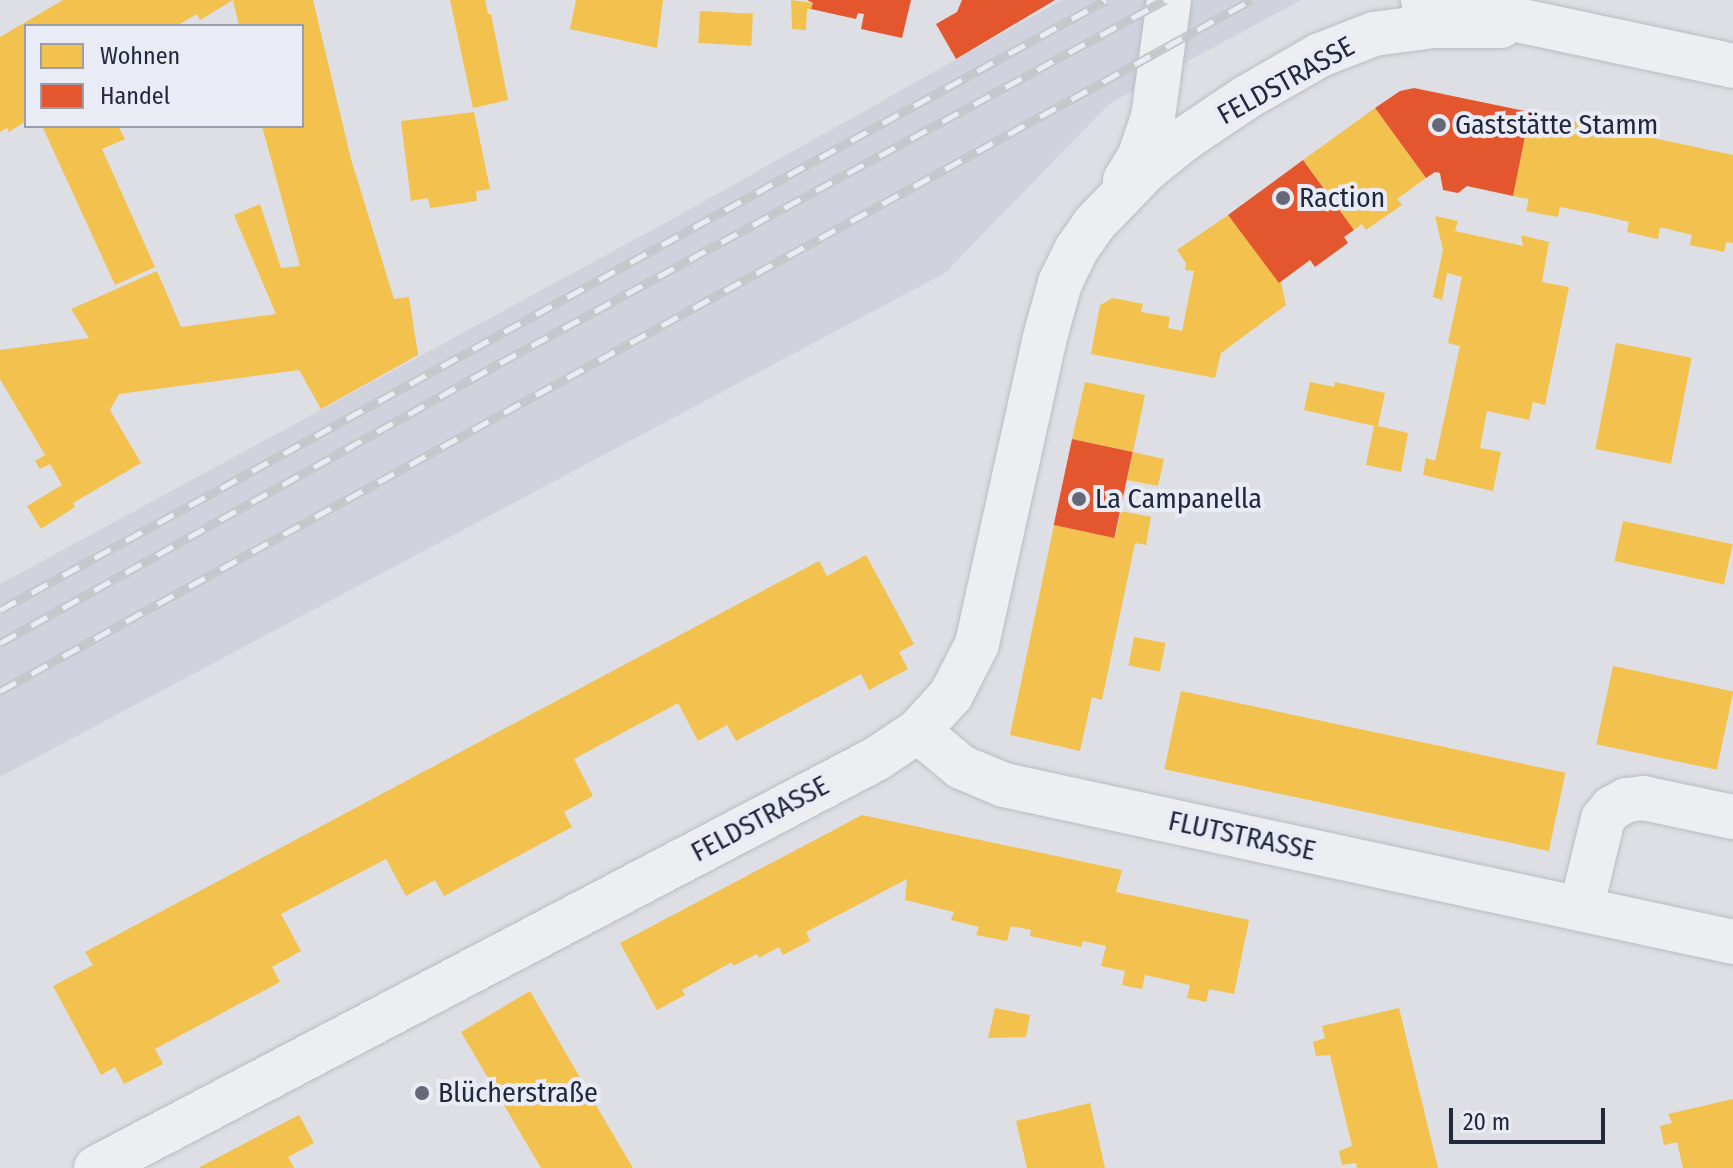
<!DOCTYPE html>
<meta charset="utf-8">
<style>
body{margin:0}
#map{position:relative;width:1733px;height:1168px;overflow:hidden;background:#dedfe4;font-family:"Fira Sans Condensed",sans-serif}
div>[style]{position:absolute}
[style*='--x']{left:calc(var(--x)*1px);top:calc(var(--y)*1px);width:calc(var(--w)*1px);rotate:calc(var(--a)*1deg)}
.built>*{inset:0;background:#d0d3dd}
.homes>*{inset:0;background:#f2c14e;transform-origin:0 0}
.shops>*{inset:0;background:#e4572e;transform-origin:0 0}
.roads{filter:drop-shadow(0 0 2px #bbbcc2) drop-shadow(0 0 2px #bbbcc2)}
.minor>*{height:44px;margin:-22px;padding:0 22px;transform-origin:22px;border-radius:22px;background:#edeef1}
.tertiary>*{height:44px;margin:-22px;padding:0 22px;transform-origin:22px;border-radius:22px;background:#edeef1}
.rail>*{height:9px;margin-top:-4.5px;transform-origin:0;background:repeating-linear-gradient(90deg,#eaecf5 0 18px,#c6c7cb 0 36px);box-sizing:border-box;border-block:2px solid #c6c7cb}
.dots>*{width:22px;height:22px;translate:-50% -50%;box-sizing:border-box;border:4px solid #eaecf5;border-radius:50%}
span{translate:-50% -50%;white-space:nowrap;text-align:center;line-height:1.15;-webkit-text-stroke:8px #eaecf5;paint-order:stroke}
.street-label{font-size:28px;color:#23283e}
.poi-label{font-size:28px;color:#23283e}
.left{translate:0 -50%;text-align:left}
.legend{position:absolute;left:24px;top:24px;width:280px;height:104px;box-sizing:border-box;background:#eaecf5;border:2px solid #9a9eac;margin:0;padding:10px 14px;list-style:none;font-size:24px;color:#23283e}
.legend li{display:flex;align-items:center;gap:16px;height:40px}
.legend b{width:40px;border:2px solid #9a9eac}
.scale{position:absolute;left:1449px;top:1108px;width:156px;height:36px;box-sizing:border-box;border:4px solid #23283e;border-top:0;padding-left:10px;font-size:24px;line-height:28px;white-space:nowrap;color:#23283e;-webkit-text-stroke:6px #eaecf5;paint-order:stroke}
</style>
<div id="map">
<div class="built">
<i style="clip-path:polygon(1062px 0,1301px 0,1109px 104px,945px 273px,0 777px,0 584px,667px 222px)"></i>
</div>
<div class="homes">
<i style="clip-path:polygon(63px 0,313px 0,351px 159px,394px 299px,409px 297px,418px 355px,321px 409px,299px 370px,119px 394px,110px 410px,141px 463px,73px 503px,75px 507px,41px 529px,27px 506px,62px 485px,50px 464px,40px 469px,35px 461px,45px 455px,0 379px,0 350px,89px 338px,71px 309px,157px 271px,181px 327px,276px 314px,234px 215px,260px 204px,281px 268px,300px 266px,262px 126px,302px 126px,302px 26px,239px 26px,233px 0,200px 20px,197px 14px,176px 26px,26px 26px,26px 121px,9px 132px,7px 128px,0 132px,0 37px)"></i>
<i style="clip-path:polygon(450px 0,485px 0,488px 14px,491px 14px,508px 100px,473px 108px)"></i>
<i style="clip-path:polygon(576px 0,663px 0,657px 48px,570px 29px)"></i>
<i style="clip-path:polygon(791px 0,813px 3px,811px 9px,807px 9px,806px 30px,792px 29px)"></i>
<i style="left:700px;top:11px;width:53px;height:32px;rotate:3deg"></i>
<i style="clip-path:polygon(1375px 108px,1426px 178px,1397px 199px,1402px 205px,1366px 230px,1362px 224px,1354px 230px,1303px 160px)"></i>
<i style="clip-path:polygon(474px 112px,490px 189px,476px 191px,477px 201px,430px 208px,428px 198px,411px 201px,401px 121px)"></i>
<i style="clip-path:polygon(1530px 112px,1733px 155px,1733px 243px,1726px 242px,1724px 252px,1690px 245px,1692px 235px,1660px 227px,1658px 239px,1627px 232px,1629px 222px,1595px 214px,1560px 207px,1558px 217px,1526px 211px,1529px 199px,1513px 196px)"></i>
<i style="clip-path:polygon(47px 126px,118px 126px,125px 139px,102px 149px,155px 267px,115px 285px,43px 128px)"></i>
<i style="clip-path:polygon(1228px 215px,1281px 282px,1286px 305px,1221px 353px,1215px 378px,1091px 354px,1100px 305px,1113px 298px,1143px 304px,1141px 312px,1170px 317px,1168px 328px,1182px 331px,1194px 271px,1185px 270px,1186px 263px,1177px 250px)"></i>
<i style="clip-path:polygon(1435px 216px,1458px 221px,1455px 231px,1464px 233px,1523px 246px,1521px 235px,1549px 242px,1542px 282px,1569px 287px,1545px 405px,1533px 402px,1529px 420px,1487px 411px,1480px 448px,1501px 452px,1493px 491px,1423px 475px,1426px 458px,1435px 461px,1460px 346px,1448px 343px,1462px 277px,1447px 273px,1442px 300px,1433px 297px,1443px 250px)"></i>
<i style="left:1616px;top:343px;width:77px;height:108px;rotate:11deg"></i>
<i style="clip-path:polygon(1085px 382px,1145px 395px,1133px 452px,1164px 459px,1158px 486px,1127px 480px,1133px 452px,1072px 439px)"></i>
<i style="clip-path:polygon(1310px 382px,1334px 387px,1335px 382px,1385px 393px,1378px 426px,1408px 433px,1401px 472px,1366px 465px,1374px 426px,1304px 410px)"></i>
<i style="clip-path:polygon(1121px 511px,1151px 517px,1146px 545px,1135px 543px,1102px 700px,1092px 697px,1080px 751px,1010px 735px,1054px 525px,1115px 538px)"></i>
<i style="left:1623px;top:521px;width:112px;height:41px;rotate:12deg"></i>
<i style="clip-path:polygon(866px 555px,914px 644px,899px 652px,908px 669px,869px 690px,861px 674px,736px 741px,727px 725px,698px 741px,678px 703px,574px 759px,593px 796px,564px 812px,572px 827px,444px 896px,435px 880px,406px 896px,386px 859px,281px 914px,301px 951px,272px 967px,280px 982px,155px 1049px,163px 1064px,124px 1084px,115px 1067px,101px 1075px,53px 986px,93px 965px,85px 952px,819px 561px,827px 576px)"></i>
<i style="left:1134px;top:637px;width:32px;height:29px;rotate:11deg"></i>
<i style="left:1613px;top:666px;width:123px;height:80px;rotate:12deg"></i>
<i style="left:1181px;top:691px;width:393px;height:80px;rotate:12deg"></i>
<i style="clip-path:polygon(862px 815px,1122px 870px,1116px 892px,1249px 920px,1234px 994px,1209px 989px,1206px 1002px,1187px 998px,1190px 985px,1145px 975px,1142px 989px,1122px 985px,1125px 971px,1101px 966px,1106px 946px,1083px 941px,1081px 947px,1030px 936px,1031px 930px,1011px 926px,1007px 941px,976px 935px,979px 927px,951px 920px,954px 912px,905px 900px,907px 879px,806px 932px,810px 941px,783px 955px,779px 947px,759px 958px,757px 954px,733px 966px,732px 962px,682px 990px,685px 995px,657px 1010px,620px 943px)"></i>
<i style="clip-path:polygon(530px 991px,597px 1107px,633px 1168px,541px 1168px,461px 1032px)"></i>
<i style="clip-path:polygon(995px 1008px,1030px 1015px,1026px 1037px,988px 1038px)"></i>
<i style="clip-path:polygon(1399px 1008px,1438px 1168px,1357px 1168px,1356px 1163px,1342px 1165px,1339px 1151px,1352px 1146px,1330px 1055px,1316px 1056px,1313px 1042px,1325px 1038px,1322px 1026px)"></i>
<i style="clip-path:polygon(1733px 1099px,1733px 1168px,1683px 1168px,1677px 1142px,1664px 1145px,1660px 1126px,1672px 1123px,1668px 1114px)"></i>
<i style="clip-path:polygon(1090px 1103px,1105px 1168px,1027px 1168px,1016px 1121px)"></i>
<i style="clip-path:polygon(299px 1115px,314px 1143px,288px 1157px,294px 1168px,198px 1168px)"></i>
</div>
<div class="shops">
<i style="clip-path:polygon(807px 0,911px 0,902px 38px,861px 29px,864px 14px,858px 13px,856px 19px,811px 9px,813px 3px)"></i>
<i style="clip-path:polygon(962px 0,1055px 0,956px 59px,936px 24px,957px 12px)"></i>
<i style="clip-path:polygon(1414px 88px,1530px 112px,1513px 196px,1467px 186px,1458px 193px,1443px 190px,1440px 173px,1435px 172px,1426px 178px,1375px 108px,1400px 91px)"></i>
<i style="clip-path:polygon(1303px 160px,1354px 230px,1344px 237px,1348px 243px,1315px 267px,1310px 260px,1279px 283px,1228px 215px)"></i>
<i style="left:1072px;top:439px;width:62px;height:88px;rotate:12deg"></i>
</div>
<div class="roads">
<div class="minor">
<i style="--x:1125;--y:180;--w:26;--a:-58"></i>
<i style="--x:1139;--y:158;--w:43;--a:-71.1"></i>
<i style="--x:1153;--y:117;--w:118;--a:-82.2"></i>
<i style="--x:918;--y:731;--w:56;--a:39.9"></i>
<i style="--x:961;--y:767;--w:47;--a:22.7"></i>
<i style="--x:1004;--y:785;--w:746;--a:12.15"></i>
<i style="--x:1581;--y:909;--w:93;--a:-76.3"></i>
<i style="--x:1603;--y:819;--w:14;--a:-51"></i>
<i style="--x:1612;--y:808;--w:17;--a:-28"></i>
<i style="--x:1627;--y:800;--w:16;--a:-7"></i>
<i style="--x:1643;--y:798;--w:92;--a:11.9"></i>
<i style="--x:96;--y:1168;--w:881;--a:-27.67"></i>
<i style="--x:876;--y:759;--w:50;--a:-33.7"></i>
<i style="--x:918;--y:731;--w:49;--a:-47.5"></i>
<i style="--x:951;--y:695;--w:57;--a:-63"></i>
<i style="--x:977;--y:644;--w:310;--a:-77.5"></i>
<i style="--x:1044;--y:341;--w:60;--a:-74.6"></i>
<i style="--x:1060;--y:283;--w:37;--a:-64"></i>
<i style="--x:1076;--y:250;--w:32;--a:-55"></i>
<i style="--x:1094;--y:224;--w:76;--a:-46.1"></i>
<i style="--x:1147;--y:169;--w:50;--a:-38.5"></i>
<i style="--x:1186;--y:138;--w:73;--a:-33.9"></i>
<i style="--x:1247;--y:97;--w:84;--a:-29.9"></i>
<i style="--x:1320;--y:55;--w:58;--a:-21.3"></i>
<i style="--x:1374;--y:34;--w:60;--a:-7.7"></i>
<i style="--x:1433;--y:26;--w:68;--a:0"></i>
</div>
<div class="tertiary">
<i style="--x:1423;--y:0;--w:317;--a:12"></i>
</div>
</div>
<div class="rail">
<i style="--x:0;--y:610;--w:1263;--a:-28.88"></i>
<i style="--x:0;--y:643;--w:573;--a:-29.25"></i>
<i style="--x:500;--y:363;--w:758;--a:-28.63"></i>
<i style="--x:0;--y:691;--w:1429;--a:-28.91"></i>
</div>
<div class="dots">
<i style="left:1439px;top:125px;background:#646878"></i>
<i style="left:1283px;top:198px;background:#646878"></i>
<i style="left:1079px;top:499px;background:#646878"></i>
<i style="left:422px;top:1093px;background:#646878"></i>
</div>
<div class="street-label">
<span style="left:1286px;top:81px;rotate:-29deg">FELDSTRASSE</span>
<span style="left:760px;top:819px;rotate:-28deg">FELDSTRASSE</span>
<span style="left:1242px;top:836px;rotate:12deg">FLUTSTRASSE</span>
</div>
<div class="poi-label">
<span class="left" style="left:1455px;top:125px">Gaststätte Stamm</span>
<span class="left" style="left:1299px;top:198px">Raction</span>
<span class="left" style="left:1095px;top:499px">La Campanella</span>
<span class="left" style="left:438px;top:1093px">Blücherstraße</span>
</div>
<ul class="legend">
<li><b style="height:22px;background:#f2c14e"></b>Wohnen</li>
<li><b style="height:22px;background:#e4572e"></b>Handel</li>
</ul>
<div class="scale">20 m</div>
</div>
